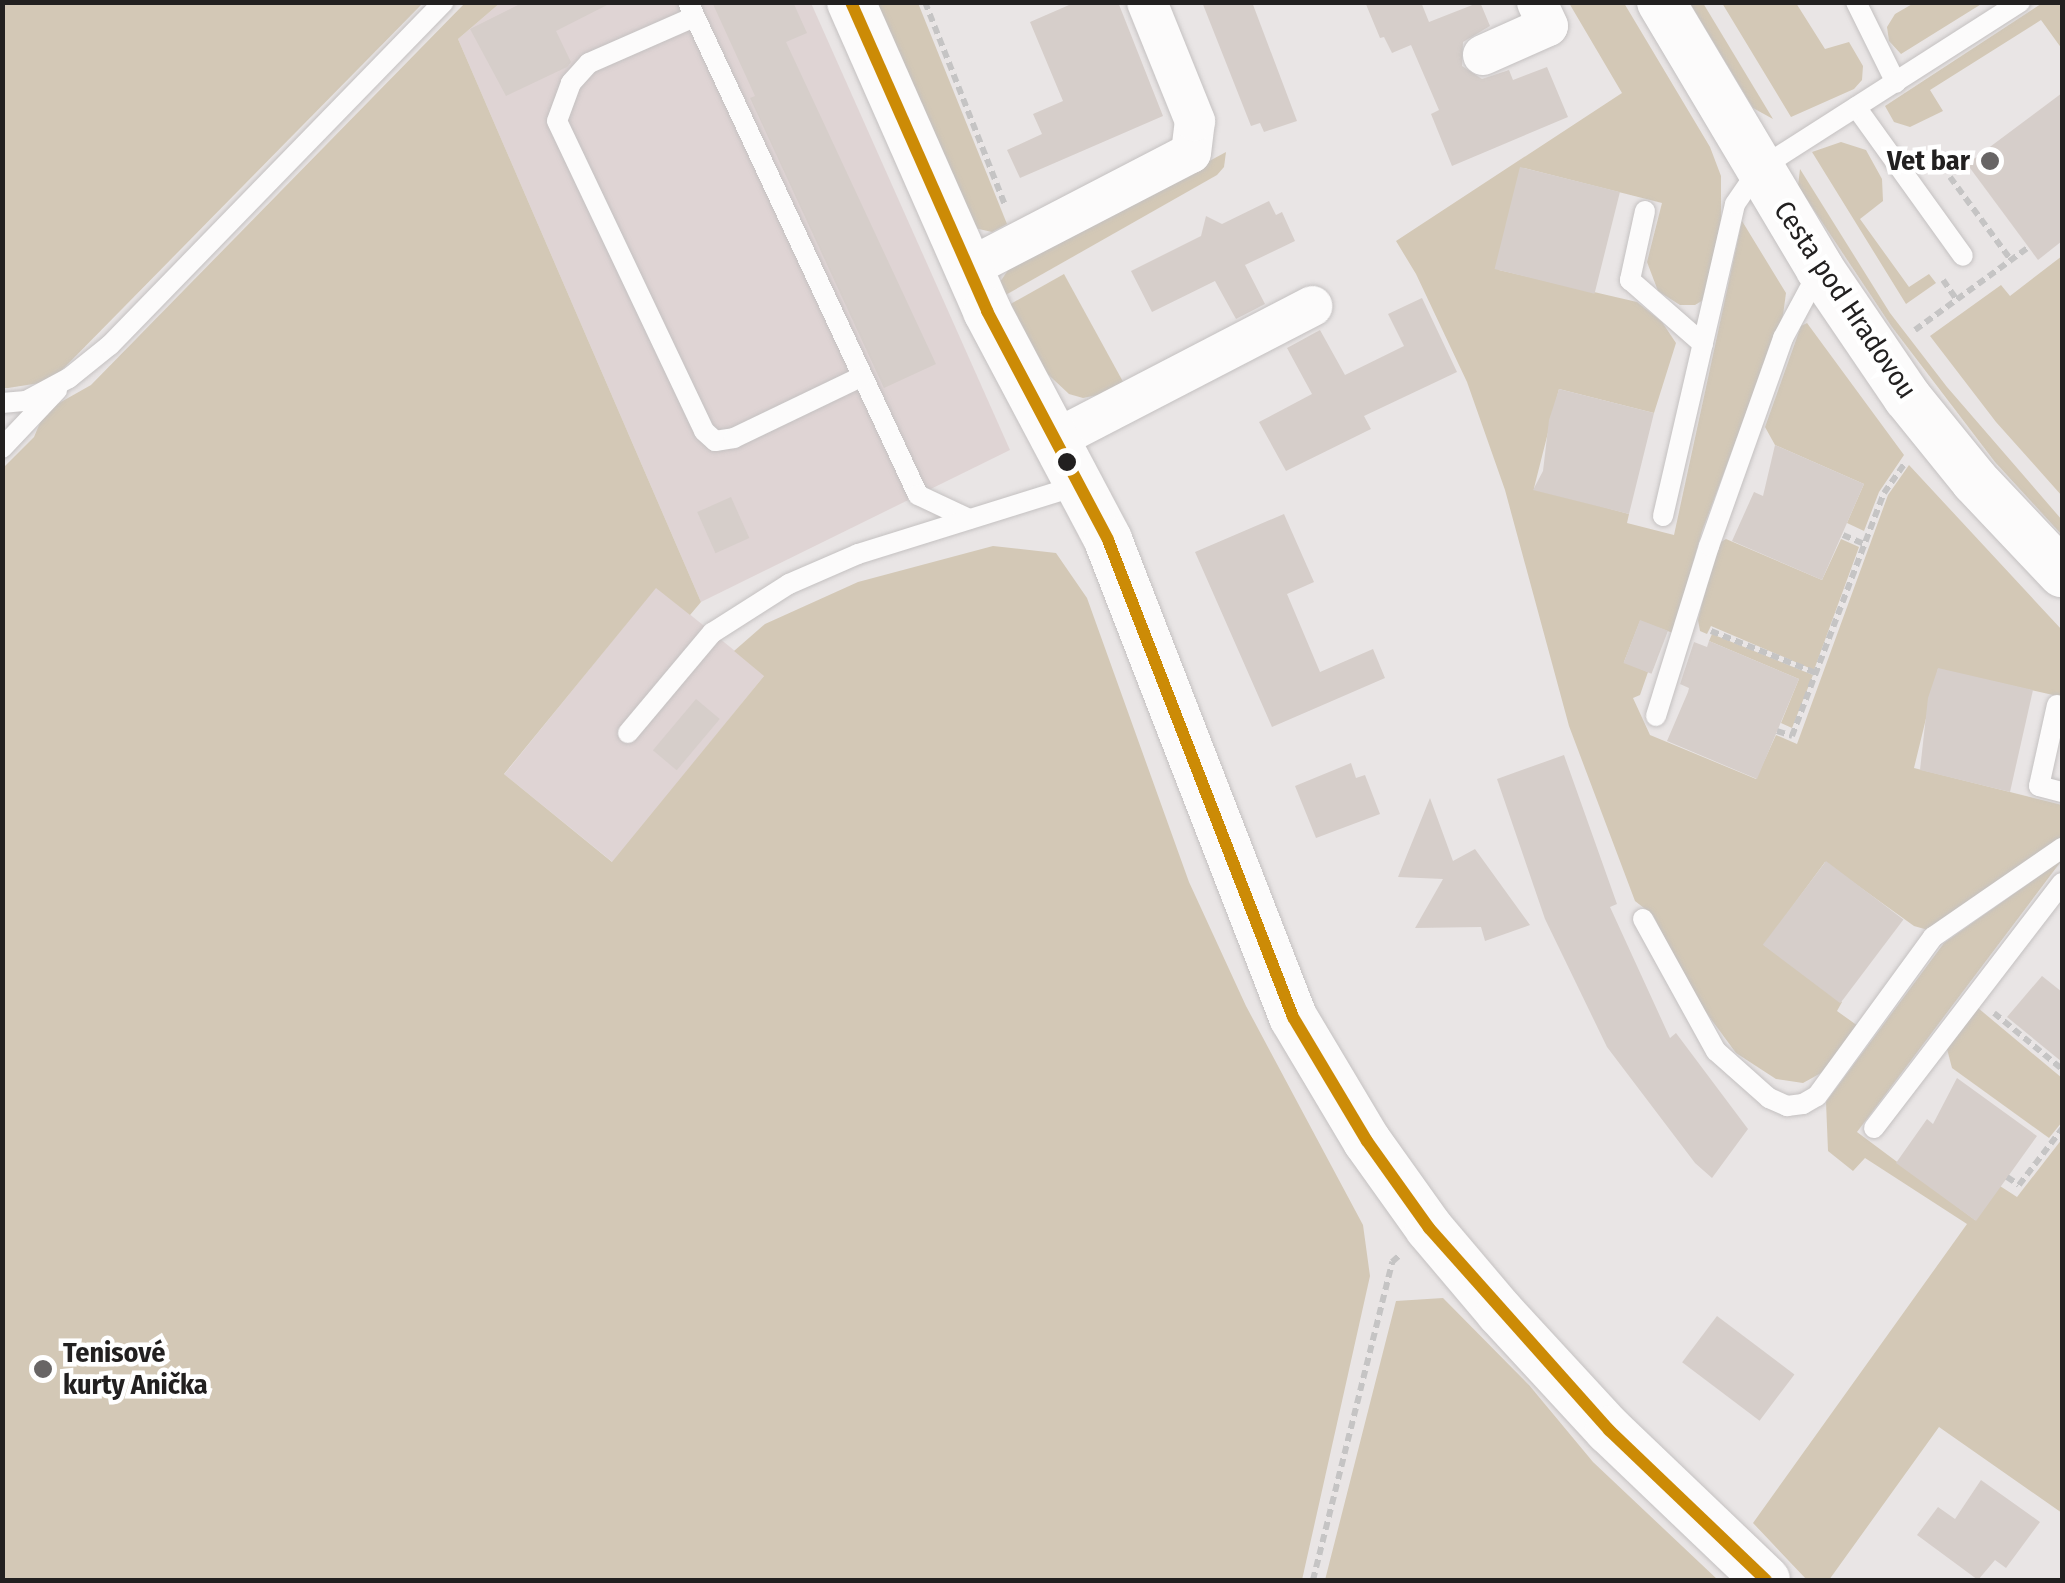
<!DOCTYPE html>
<meta charset="utf-8">
<style>
body{margin:0}
#map{position:relative;width:2065px;height:1583px;overflow:hidden;background:#e9e5e5;font-family:"Fira Sans Condensed",sans-serif}
div>[style]{position:absolute}
[style*='--x']{left:calc(var(--x)*1px);top:calc(var(--y)*1px);width:calc(var(--w)*1px);rotate:calc(var(--a)*1deg)}
.built>*{inset:0;background:#dfd4d4;transform-origin:0 0}
.green>*{inset:0;background:#d3c8b6}
.building>*{inset:0;background:#d6ceca;transform-origin:0 0}
.path>*{height:6px;margin-top:-3px;transform-origin:0;background:repeating-linear-gradient(90deg,#c5c4c4 0 8px,transparent 0 13px)}
.roads{filter:drop-shadow(0 0 2px #c4c1c1) drop-shadow(0 0 2px #c4c1c1)}
.service>*{height:20px;margin:-10px;padding:0 10px;transform-origin:10px;border-radius:10px;background:#fcfbfb}
.minor>*{height:40px;margin:-20px;padding:0 20px;transform-origin:20px;border-radius:20px;background:#fcfbfb}
.tertiary>*{height:48px;margin:-24px;padding:0 24px;transform-origin:24px;border-radius:24px;background:#fcfbfb}
.bus-1>*{height:12px;margin:-6px;padding:0 6px;transform-origin:6px;border-radius:6px;background:#cc8b06}
.dots>*{width:28px;height:28px;translate:-50% -50%;box-sizing:border-box;border:5px solid #fff;border-radius:50%}
span{translate:-50% -50%;white-space:nowrap;text-align:center;line-height:1.15;-webkit-text-stroke:9px #fff;paint-order:stroke}
.poi-label{font-size:28px;color:#222020;font-weight:700}
.right{translate:-100% -50%;text-align:right}
.left{translate:0 -50%;text-align:left}
.street-label{font-size:28px;color:#222020}
.frame{position:absolute;inset:0;border:5px solid #222020;pointer-events:none}
</style>
<div id="map">
<div class="built">
<i style="clip-path:polygon(500px 3px,811px 3px,1010px 450px,701px 602px,458px 39px)"></i>
<i style="left:656px;top:587px;width:140px;height:241px;rotate:39deg"></i>
</div>
<div class="green">
<i style="clip-path:polygon(2044px 2px,2062px 3px,2062px 49px,2041px 20px,1930px 90px,1943px 111px,1910px 127px,1894px 122px,1885px 106px)"></i>
<i style="clip-path:polygon(3px 3px,423px 3px,61px 371px,40px 383px,8px 388px,3px 388px)"></i>
<i style="clip-path:polygon(465px 3px,500px 3px,458px 39px,701px 602px,690px 615px,656px 588px,504px 774px,612px 862px,764px 676px,734px 651px,765px 624px,858px 582px,993px 546px,1056px 553px,1087px 598px,1189px 882px,1246px 1006px,1363px 1225px,1370px 1276px,1302px 1580px,3px 1580px,3px 468px,34px 437px,45px 411px,91px 385px)"></i>
<i style="clip-path:polygon(874px 3px,918px 3px,1007px 224px,992px 232px,970px 227px)"></i>
<i style="clip-path:polygon(1569px 3px,1624px 3px,1710px 147px,1721px 176px,1721px 219px,1705px 299px,1695px 305px,1680px 305px,1658px 291px,1647px 262px,1662px 203px,1524px 168px,1499px 270px,1637px 302px,1662px 322px,1676px 343px,1654px 413px,1559px 389px,1534px 488px,1629px 514px,1627px 523px,1674px 535px,1742px 221px,1786px 293px,1783px 315px,1702px 531px,1673px 633px,1640px 621px,1624px 662px,1648px 672px,1640px 695px,1633px 698px,1650px 735px,1756px 779px,1776px 735px,1797px 744px,1888px 495px,1909px 465px,2062px 630px,2062px 697px,1938px 669px,1914px 768px,2062px 805px,2062px 837px,1928px 930px,1914px 926px,1825px 862px,1764px 945px,1842px 1002px,1837px 1011px,1858px 1026px,1821px 1073px,1803px 1083px,1776px 1079px,1736px 1053px,1694px 996px,1653px 915px,1635px 901px,1569px 726px,1505px 490px,1467px 382px,1416px 274px,1396px 241px,1622px 93px)"></i>
<i style="clip-path:polygon(1690px 3px,1703px 3px,1773px 119px,1753px 108px)"></i>
<i style="clip-path:polygon(1722px 3px,1796px 3px,1825px 49px,1849px 42px,1863px 66px,1862px 80px,1854px 89px,1791px 117px)"></i>
<i style="clip-path:polygon(1914px 3px,1914px 2px,1983px 3px,1901px 54px,1889px 41px,1887px 27px,1895px 14px)"></i>
<i style="clip-path:polygon(1841px 142px,1866px 150px,1882px 179px,1883px 201px,1860px 219px,1909px 287px,1929px 274px,1936px 283px,1906px 304px,1812px 152px)"></i>
<i style="clip-path:polygon(1226px 152px,1224px 167px,1217px 175px,1002px 297px,1000px 282px,1008px 270px)"></i>
<i style="clip-path:polygon(1800px 169px,1890px 313px,1947px 387px,2062px 520px,2062px 535px,1995px 462px,1892px 327px,1798px 186px)"></i>
<i style="clip-path:polygon(2062px 256px,2062px 496px,1996px 422px,1930px 336px,2001px 285px,2010px 296px)"></i>
<i style="clip-path:polygon(1064px 274px,1127px 389px,1083px 398px,1069px 394px,1039px 366px,1007px 306px)"></i>
<i style="clip-path:polygon(1807px 323px,1904px 455px,1879px 492px,1864px 531px,1847px 523px,1864px 484px,1775px 445px,1765px 427px,1801px 326px)"></i>
<i style="clip-path:polygon(1726px 539px,1822px 580px,1841px 539px,1859px 547px,1814px 670px,1711px 626px,1707px 634px,1700px 631px,1698px 620px,1717px 544px)"></i>
<i style="clip-path:polygon(1712px 634px,1813px 675px,1792px 728px,1781px 723px,1799px 679px,1709px 641px)"></i>
<i style="clip-path:polygon(2062px 860px,1857px 1132px,1975px 1220px,2000px 1186px,2017px 1197px,2062px 1139px,2062px 1513px,1939px 1427px,1829px 1580px,1807px 1580px,1753px 1523px,1967px 1224px,1865px 1158px,1853px 1171px,1828px 1151px,1826px 1102px,1944px 943px)"></i>
<i style="clip-path:polygon(1978px 1008px,2062px 1078px,2062px 1122px,2049px 1138px,1952px 1068px,1947px 1049px)"></i>
<i style="clip-path:polygon(1443px 1298px,1529px 1385px,1593px 1462px,1718px 1580px,1325px 1580px,1396px 1301px)"></i>
</div>
<div class="building">
<i style="clip-path:polygon(524px 2px,613px 2px,556px 31px,571px 62px,567px 67px,506px 96px,470px 29px)"></i>
<i style="clip-path:polygon(712px 2px,793px 2px,807px 33px,786px 42px,936px 364px,884px 388px,750px 98px,755px 96px)"></i>
<i style="clip-path:polygon(1076px 2px,1118px 2px,1163px 116px,1020px 178px,1007px 150px,1042px 134px,1033px 114px,1063px 101px,1030px 22px)"></i>
<i style="clip-path:polygon(1202px 2px,1252px 2px,1297px 121px,1264px 132px,1260px 123px,1251px 126px)"></i>
<i style="clip-path:polygon(1365px 2px,1421px 2px,1429px 22px,1480px 2px,1490px 26px,1463px 42px,1462px 66px,1482px 79px,1509px 70px,1513px 80px,1547px 67px,1568px 117px,1452px 166px,1431px 114px,1439px 110px,1411px 45px,1392px 53px,1384px 37px,1380px 38px)"></i>
<i style="clip-path:polygon(2062px 93px,2062px 241px,2038px 260px,1967px 164px)"></i>
<i style="left:1520px;top:167px;width:103px;height:105px;rotate:14deg"></i>
<i style="clip-path:polygon(1269px 201px,1276px 215px,1282px 212px,1295px 241px,1245px 265px,1265px 304px,1236px 319px,1215px 281px,1152px 312px,1131px 271px,1201px 236px,1206px 216px,1222px 224px)"></i>
<i style="clip-path:polygon(1422px 298px,1457px 372px,1364px 416px,1371px 429px,1286px 471px,1259px 422px,1312px 394px,1287px 348px,1320px 330px,1345px 375px,1404px 346px,1388px 314px)"></i>
<i style="clip-path:polygon(1559px 389px,1654px 413px,1629px 514px,1533px 490px,1543px 471px,1549px 420px)"></i>
<i style="clip-path:polygon(1775px 445px,1864px 484px,1822px 580px,1732px 541px,1754px 492px,1763px 496px)"></i>
<i style="left:731px;top:497px;width:45px;height:37px;rotate:66deg"></i>
<i style="clip-path:polygon(1284px 514px,1314px 582px,1287px 594px,1320px 672px,1373px 649px,1385px 678px,1272px 727px,1195px 552px)"></i>
<i style="left:1640px;top:620px;width:30px;height:46px;rotate:21deg"></i>
<i style="clip-path:polygon(1709px 641px,1799px 679px,1757px 779px,1667px 741px,1688px 692px,1689px 688px,1680px 684px,1694px 642px,1707px 647px)"></i>
<i style="clip-path:polygon(1938px 668px,2033px 690px,2010px 792px,1920px 770px,1928px 698px)"></i>
<i style="left:696px;top:699px;width:31px;height:67px;rotate:40deg"></i>
<i style="clip-path:polygon(1564px 755px,1617px 904px,1610px 907px,1670px 1038px,1676px 1033px,1748px 1129px,1712px 1178px,1695px 1163px,1607px 1047px,1545px 919px,1497px 779px)"></i>
<i style="clip-path:polygon(1351px 763px,1356px 778px,1365px 775px,1380px 814px,1316px 838px,1295px 786px)"></i>
<i style="clip-path:polygon(1430px 798px,1453px 861px,1475px 849px,1530px 925px,1485px 941px,1481px 927px,1415px 928px,1443px 879px,1398px 877px)"></i>
<i style="left:1826px;top:861px;width:97px;height:105px;rotate:37deg"></i>
<i style="clip-path:polygon(2042px 976px,2062px 992px,2062px 1062px,2007px 1017px)"></i>
<i style="clip-path:polygon(1957px 1078px,2037px 1136px,1976px 1221px,1896px 1163px,1927px 1119px,1933px 1124px)"></i>
<i style="left:1717px;top:1316px;width:97px;height:58px;rotate:37deg"></i>
<i style="clip-path:polygon(1981px 1480px,2040px 1522px,2006px 1568px,1995px 1560px,1978px 1580px,1917px 1535px,1938px 1507px,1955px 1519px)"></i>
</div>
<div class="path">
<i style="--x:925;--y:2;--w:218;--a:68.5"></i>
<i style="--x:1950;--y:177;--w:103;--a:53.7"></i>
<i style="--x:1943;--y:280;--w:24;--a:55"></i>
<i style="--x:1915;--y:330;--w:141;--a:-36.1"></i>
<i style="--x:1843;--y:535;--w:23;--a:23"></i>
<i style="--x:1711;--y:631;--w:113;--a:21.8"></i>
<i style="--x:1777;--y:731;--w:16;--a:18"></i>
<i style="--x:1792;--y:736;--w:260;--a:-69.3"></i>
<i style="--x:1884;--y:493;--w:38;--a:-55"></i>
<i style="--x:1994;--y:1013;--w:88;--a:39.5"></i>
<i style="--x:2007;--y:1177;--w:14;--a:34"></i>
<i style="--x:2019;--y:1185;--w:71;--a:-52.5"></i>
<i style="--x:1313;--y:1580;--w:328;--a:-76"></i>
<i style="--x:1392;--y:1262;--w:9;--a:-41"></i>
</div>
<div class="roads">
<div class="service">
<i style="--x:688;--y:2;--w:544;--a:64.99"></i>
<i style="--x:918;--y:495;--w:56;--a:25.2"></i>
<i style="--x:1856;--y:2;--w:90;--a:63.7"></i>
<i style="--x:694;--y:17;--w:115;--a:156.3"></i>
<i style="--x:589;--y:63;--w:27;--a:132"></i>
<i style="--x:571;--y:83;--w:40;--a:110.2"></i>
<i style="--x:557;--y:121;--w:343;--a:64.6"></i>
<i style="--x:704;--y:431;--w:15;--a:42"></i>
<i style="--x:715;--y:441;--w:19;--a:-9"></i>
<i style="--x:734;--y:438;--w:141;--a:-25.7"></i>
<i style="--x:1856;--y:107;--w:183;--a:54.3"></i>
<i style="--x:1645;--y:211;--w:71;--a:102.3"></i>
<i style="--x:1630;--y:280;--w:97;--a:41.2"></i>
<i style="--x:2;--y:403;--w:24;--a:-5"></i>
<i style="--x:26;--y:401;--w:49;--a:-28.1"></i>
<i style="--x:69;--y:378;--w:53;--a:-38.8"></i>
<i style="--x:110;--y:345;--w:479;--a:-45.8"></i>
<i style="--x:2;--y:448;--w:80;--a:-46.5"></i>
<i style="--x:1663;--y:516;--w:320;--a:-77"></i>
<i style="--x:1735;--y:204;--w:42;--a:-55.6"></i>
<i style="--x:1759;--y:169;--w:310;--a:-32.6"></i>
<i style="--x:2057;--y:705;--w:83;--a:102.5"></i>
<i style="--x:2039;--y:786;--w:24;--a:15"></i>
<i style="--x:1656;--y:716;--w:178;--a:-72.7"></i>
<i style="--x:1709;--y:546;--w:221;--a:-70.4"></i>
<i style="--x:1783;--y:338;--w:78;--a:-61.8"></i>
<i style="--x:628;--y:733;--w:131;--a:-50"></i>
<i style="--x:712;--y:633;--w:91;--a:-32.5"></i>
<i style="--x:789;--y:584;--w:75;--a:-23.5"></i>
<i style="--x:858;--y:554;--w:232;--a:-17.3"></i>
<i style="--x:1643;--y:919;--w:151;--a:61.1"></i>
<i style="--x:1716;--y:1051;--w:71;--a:41.6"></i>
<i style="--x:1769;--y:1098;--w:20;--a:24"></i>
<i style="--x:1787;--y:1106;--w:16;--a:-7"></i>
<i style="--x:1803;--y:1104;--w:16;--a:-30"></i>
<i style="--x:1817;--y:1096;--w:197;--a:-53.9"></i>
<i style="--x:1933;--y:937;--w:157;--a:-34.6"></i>
<i style="--x:1874;--y:1128;--w:309;--a:-52.5"></i>
</div>
<div class="minor">
<i style="--x:1483;--y:55;--w:71;--a:-24"></i>
<i style="--x:1548;--y:26;--w:26;--a:-115"></i>
<i style="--x:967;--y:269;--w:252;--a:-27.4"></i>
<i style="--x:1191;--y:153;--w:32;--a:-83"></i>
<i style="--x:1195;--y:121;--w:128;--a:-112"></i>
<i style="--x:1054;--y:440;--w:291;--a:-27.4"></i>
</div>
<div class="tertiary">
<i style="--x:851;--y:2;--w:338;--a:66.2"></i>
<i style="--x:987;--y:311;--w:259;--a:62.1"></i>
<i style="--x:1108;--y:540;--w:512;--a:68.8"></i>
<i style="--x:1293;--y:1017;--w:144;--a:59.2"></i>
<i style="--x:1367;--y:1141;--w:107;--a:54.5"></i>
<i style="--x:1429;--y:1228;--w:110;--a:49.8"></i>
<i style="--x:1500;--y:1312;--w:161;--a:47.3"></i>
<i style="--x:1609;--y:1430;--w:217;--a:43.7"></i>
<i style="--x:1661;--y:2;--w:311;--a:59.2"></i>
<i style="--x:1820;--y:269;--w:155;--a:55.8"></i>
<i style="--x:1907;--y:397;--w:108;--a:51"></i>
<i style="--x:1975;--y:481;--w:127;--a:46.6"></i>
</div>
</div>
<div class="bus-1">
<i style="--x:851;--y:2;--w:338;--a:66.2"></i>
<i style="--x:987;--y:311;--w:259;--a:62.1"></i>
<i style="--x:1108;--y:540;--w:512;--a:68.8"></i>
<i style="--x:1293;--y:1017;--w:144;--a:59.2"></i>
<i style="--x:1367;--y:1141;--w:107;--a:54.5"></i>
<i style="--x:1429;--y:1228;--w:271;--a:48.3"></i>
<i style="--x:1609;--y:1430;--w:217;--a:43.7"></i>
</div>
<div class="dots">
<i style="left:1990px;top:161px;background:#686565"></i>
<i style="left:1067px;top:462px;background:#222020"></i>
<i style="left:43px;top:1369px;background:#686565"></i>
</div>
<div class="poi-label">
<span class="right" style="left:1970px;top:161px">Vet bar</span>
<span class="left" style="left:63px;top:1369px">Tenisové<br>kurty Anička</span>
</div>
<div class="street-label">
<span style="left:1845px;top:300px;rotate:56deg">Cesta pod Hradovou</span>
</div>
<div class="frame"></div>
</div>
